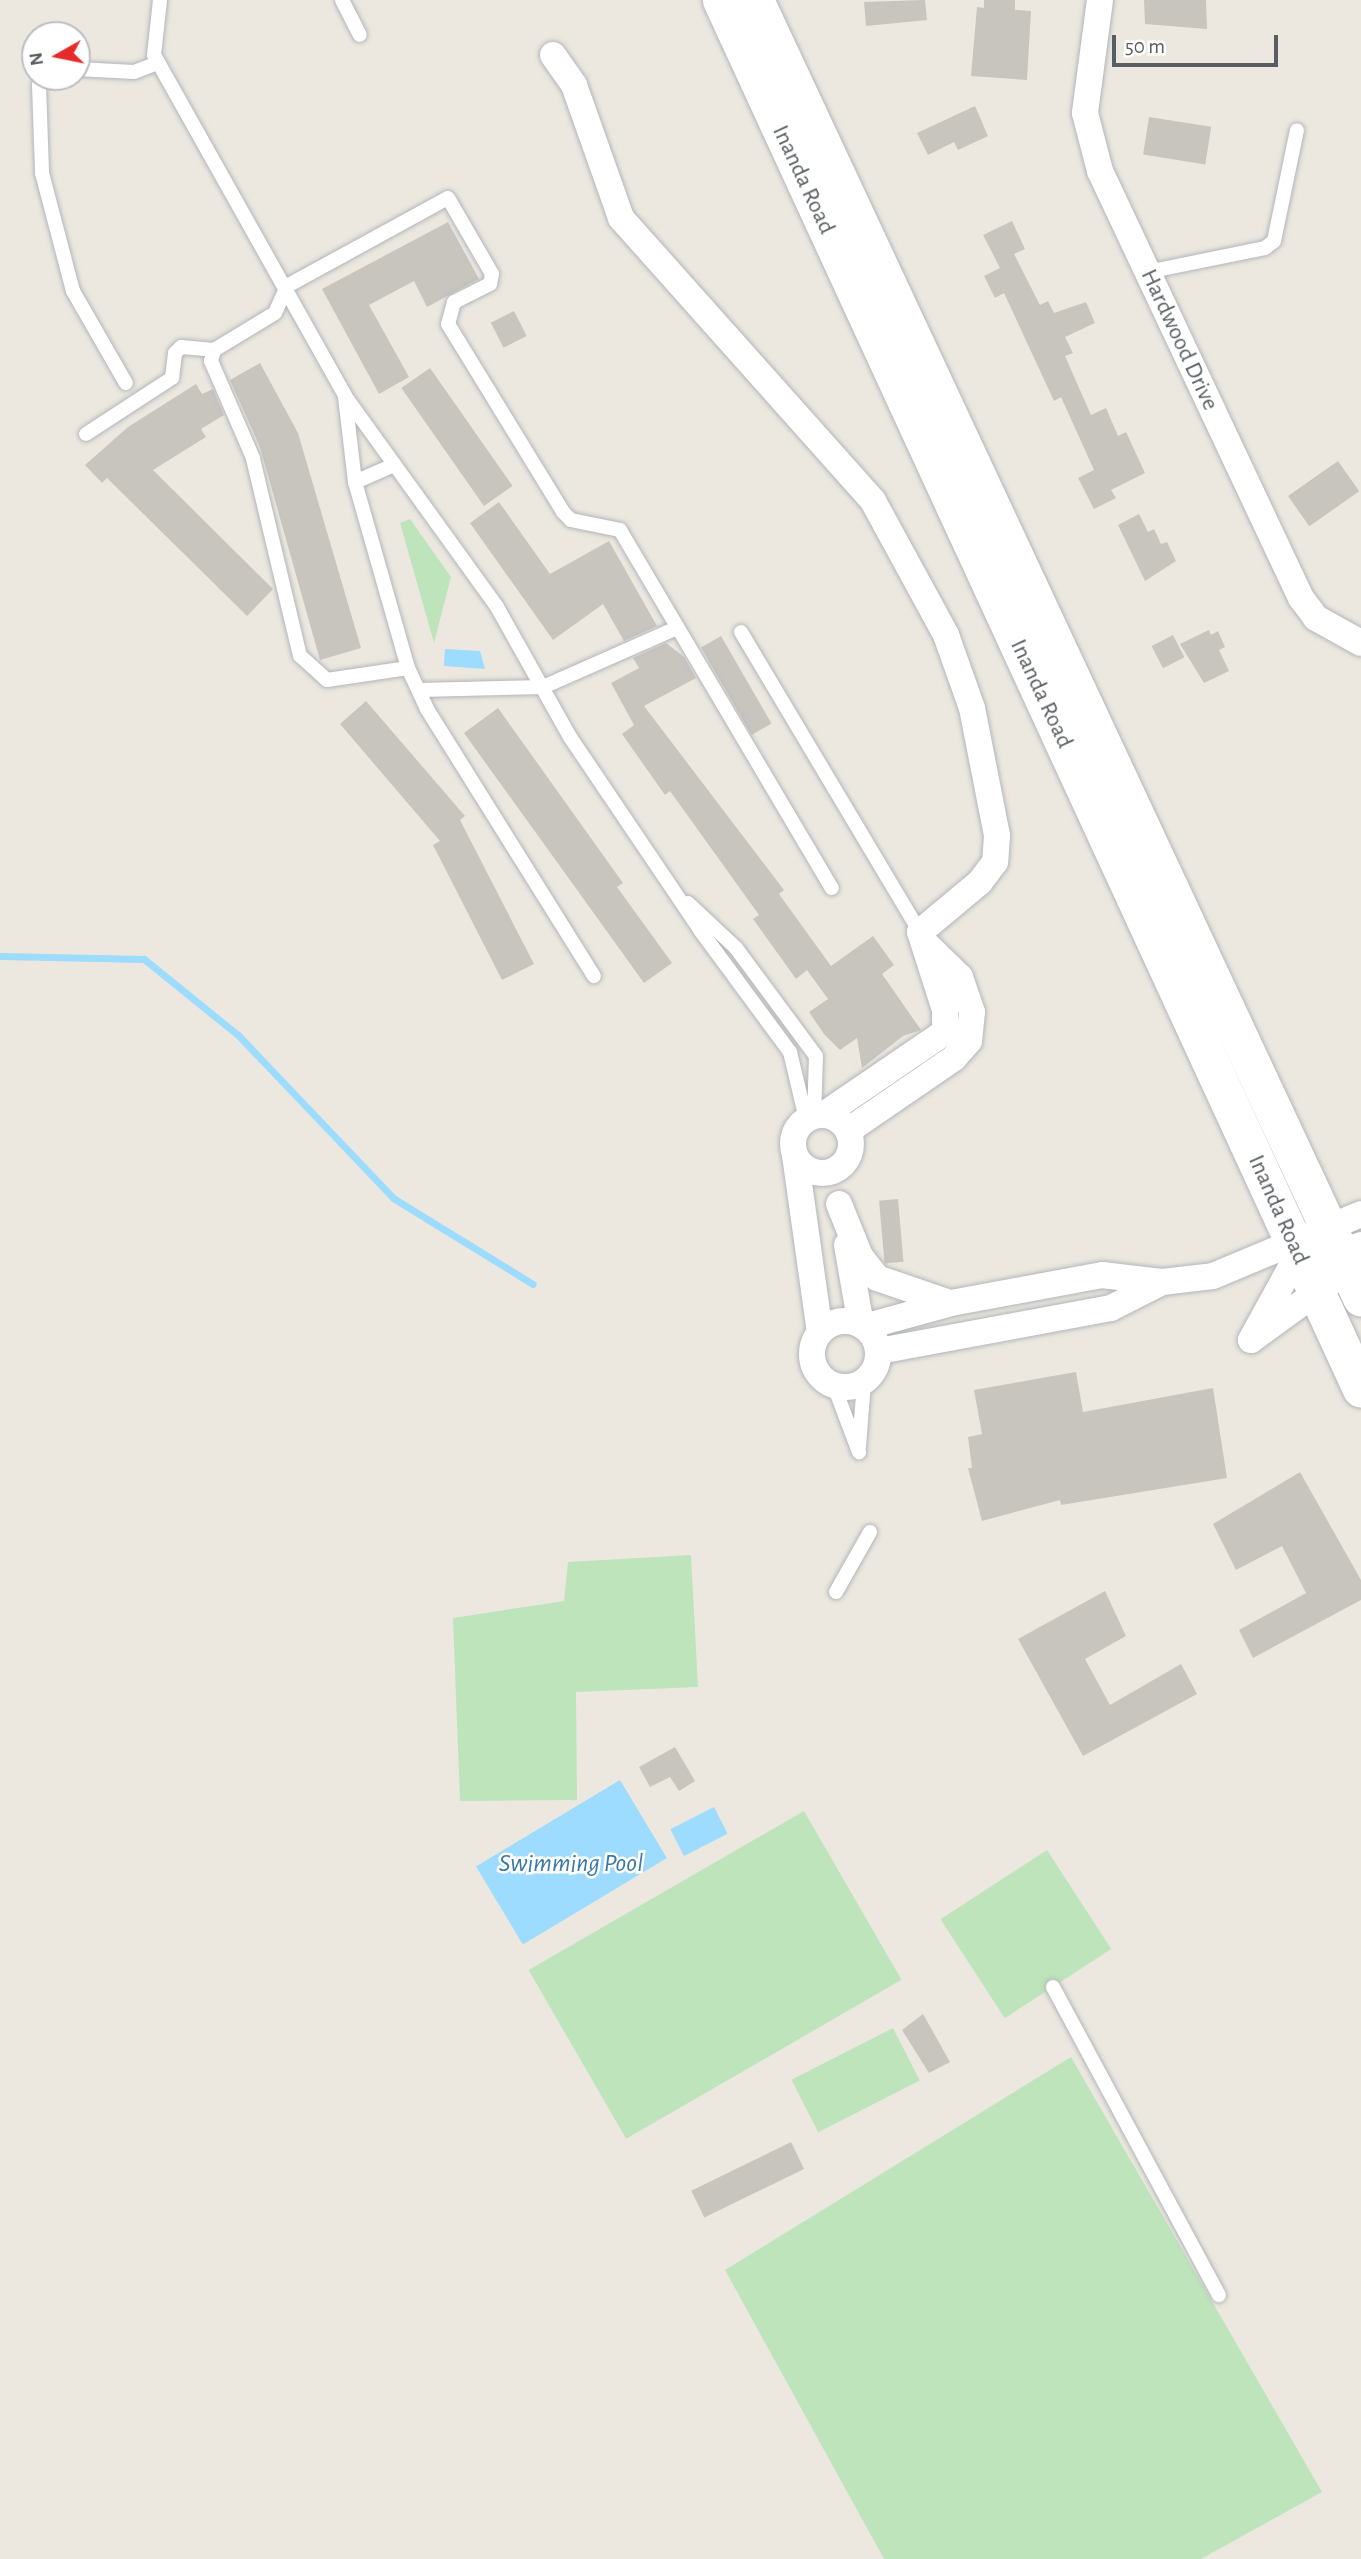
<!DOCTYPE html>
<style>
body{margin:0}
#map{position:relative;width:1361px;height:2559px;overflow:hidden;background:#ece8df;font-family:"Alegreya Sans",sans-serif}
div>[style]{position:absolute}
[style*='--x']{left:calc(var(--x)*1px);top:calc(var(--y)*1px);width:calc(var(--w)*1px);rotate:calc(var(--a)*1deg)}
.green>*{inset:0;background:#bee4bb;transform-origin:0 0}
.water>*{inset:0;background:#9ddcfe;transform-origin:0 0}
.stream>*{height:7px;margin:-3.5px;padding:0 3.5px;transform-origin:3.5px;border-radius:3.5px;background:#9ddcfe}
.building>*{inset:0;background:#c8c5bf;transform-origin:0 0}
.roads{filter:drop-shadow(0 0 2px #b2b6ba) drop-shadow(0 0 2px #b2b6ba)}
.lane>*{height:14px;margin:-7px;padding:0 7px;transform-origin:7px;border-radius:7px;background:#fff}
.street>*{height:26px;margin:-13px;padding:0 13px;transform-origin:13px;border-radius:13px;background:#fff}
.street>.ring{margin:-13px;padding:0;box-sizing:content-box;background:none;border:26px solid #fff;border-radius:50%}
.secondary>*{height:37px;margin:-18.5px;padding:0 18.5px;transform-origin:18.5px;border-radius:18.5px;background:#fff}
span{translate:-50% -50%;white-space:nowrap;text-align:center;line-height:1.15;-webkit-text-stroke:5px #fff;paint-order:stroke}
.street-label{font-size:24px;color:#585d61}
.water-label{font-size:26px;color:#3977a6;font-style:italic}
.north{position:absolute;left:21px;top:21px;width:70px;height:70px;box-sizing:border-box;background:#fff;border:2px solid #bcbec0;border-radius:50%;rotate:261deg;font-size:19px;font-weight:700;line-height:28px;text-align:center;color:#585d61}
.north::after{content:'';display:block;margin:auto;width:24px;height:32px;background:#e72a2a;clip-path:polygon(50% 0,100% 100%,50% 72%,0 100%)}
.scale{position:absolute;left:1112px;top:35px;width:166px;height:32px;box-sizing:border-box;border:4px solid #585d61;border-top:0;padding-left:9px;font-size:21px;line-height:24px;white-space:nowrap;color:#585d61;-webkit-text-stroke:5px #fff;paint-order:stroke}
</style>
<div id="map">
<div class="green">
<i style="clip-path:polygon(410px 519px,451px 577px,434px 643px,400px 523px)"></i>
<i style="clip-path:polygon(691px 1555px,698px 1687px,576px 1692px,577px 1800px,460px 1801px,453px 1618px,564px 1601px,568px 1562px)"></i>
<i style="left:804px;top:1811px;width:195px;height:318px;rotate:60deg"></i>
<i style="left:1047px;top:1850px;width:118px;height:127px;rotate:57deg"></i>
<i style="left:893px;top:2028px;width:59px;height:114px;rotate:63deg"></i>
<i style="clip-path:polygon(1071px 2057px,1322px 2492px,1201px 2559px,884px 2559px,725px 2270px)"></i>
</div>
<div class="water">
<i style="clip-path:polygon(445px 649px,480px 651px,485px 669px,444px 666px)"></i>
<i style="left:620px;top:1780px;width:91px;height:168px;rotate:59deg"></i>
<i style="left:714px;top:1807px;width:30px;height:49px;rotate:63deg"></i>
</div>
<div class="stream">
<i style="--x:0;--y:956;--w:144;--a:1.2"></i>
<i style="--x:144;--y:959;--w:121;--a:39"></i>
<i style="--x:238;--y:1035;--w:225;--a:46.4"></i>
<i style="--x:393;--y:1198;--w:164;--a:31.6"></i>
</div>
<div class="building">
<i style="clip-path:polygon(925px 0,927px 20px,866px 26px,864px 2px)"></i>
<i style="clip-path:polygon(984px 0,1015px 0,1015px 10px,1031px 11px,1027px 80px,971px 76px,977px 7px,984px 8px)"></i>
<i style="clip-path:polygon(1144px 0,1206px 0,1207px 29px,1145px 24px)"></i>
<i style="clip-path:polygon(975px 106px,988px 136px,958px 150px,954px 142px,928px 155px,917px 133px)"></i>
<i style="left:1149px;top:117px;width:63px;height:38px;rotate:9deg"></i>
<i style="clip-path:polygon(1012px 221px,1025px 249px,1014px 254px,1040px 305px,1048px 301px,1054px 313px,1086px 302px,1095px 323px,1065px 337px,1073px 353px,1065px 356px,1091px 415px,1106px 408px,1118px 436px,1126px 432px,1145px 473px,1111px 490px,1116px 498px,1094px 509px,1078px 478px,1094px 470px,1061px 397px,1054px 401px,1004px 293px,995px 298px,984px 276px,1000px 268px,983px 235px)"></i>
<i style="clip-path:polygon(448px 222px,479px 279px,427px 307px,414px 281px,369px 305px,409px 377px,379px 394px,322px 289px)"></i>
<i style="left:514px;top:311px;width:28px;height:26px;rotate:63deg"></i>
<i style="clip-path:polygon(260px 363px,298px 433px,361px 648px,320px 660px,260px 447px,230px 380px)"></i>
<i style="left:430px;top:368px;width:144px;height:35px;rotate:55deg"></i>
<i style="clip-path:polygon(196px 384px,202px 394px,213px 389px,224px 415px,201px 429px,206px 437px,153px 470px,273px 589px,247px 616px,107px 478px,102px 483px,85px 465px,128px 427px)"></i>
<i style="left:1338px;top:461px;width:37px;height:61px;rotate:55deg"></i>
<i style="clip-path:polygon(499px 502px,550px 574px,609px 541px,657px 626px,624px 641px,603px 604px,553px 640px,470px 523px)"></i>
<i style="clip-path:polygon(1139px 514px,1148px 532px,1154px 529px,1161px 544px,1167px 542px,1176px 561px,1145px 581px,1118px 525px)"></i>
<i style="clip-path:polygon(1209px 630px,1211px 635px,1218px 631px,1225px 647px,1219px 650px,1229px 671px,1204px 683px,1180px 644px)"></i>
<i style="left:1173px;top:635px;width:25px;height:24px;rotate:63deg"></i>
<i style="left:721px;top:636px;width:101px;height:23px;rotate:60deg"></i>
<i style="clip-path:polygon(666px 643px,684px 657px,696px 678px,644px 706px,784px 890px,779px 894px,831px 966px,873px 936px,894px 965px,882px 974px,921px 1030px,903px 1036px,862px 1068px,857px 1038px,840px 1050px,824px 1034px,809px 1012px,828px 999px,807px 970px,796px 979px,753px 919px,759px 915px,670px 791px,665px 795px,622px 734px,634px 725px,611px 683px,639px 668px,633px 658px)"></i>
<i style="clip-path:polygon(366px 701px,465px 816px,460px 820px,534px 964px,502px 980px,433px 845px,440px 841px,340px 724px)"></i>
<i style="clip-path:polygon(498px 708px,623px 883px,617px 887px,672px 963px,644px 983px,464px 733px)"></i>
<i style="left:898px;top:1199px;width:63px;height:19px;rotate:85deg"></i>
<i style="clip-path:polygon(1076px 1372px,1083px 1412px,1213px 1388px,1227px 1478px,1061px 1505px,1060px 1500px,982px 1521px,968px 1468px,972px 1468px,968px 1437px,982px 1434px,974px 1390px)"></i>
<i style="clip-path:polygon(1300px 1472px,1361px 1580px,1361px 1600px,1253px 1658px,1239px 1630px,1306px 1593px,1282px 1546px,1236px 1570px,1213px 1524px)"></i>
<i style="clip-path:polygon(1105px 1591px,1126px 1636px,1085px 1659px,1110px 1705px,1181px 1664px,1197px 1694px,1083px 1756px,1018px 1639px)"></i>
<i style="clip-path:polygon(675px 1747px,695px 1781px,679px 1791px,670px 1777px,650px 1787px,639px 1767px)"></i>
<i style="clip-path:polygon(923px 2014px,950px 2062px,929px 2073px,902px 2030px)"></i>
<i style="left:791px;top:2142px;width:30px;height:111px;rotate:64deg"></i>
</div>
<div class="roads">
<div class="lane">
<i style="--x:160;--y:0;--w:55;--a:96.2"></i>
<i style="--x:154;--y:55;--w:391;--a:60.7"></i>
<i style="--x:345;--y:396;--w:260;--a:54.2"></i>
<i style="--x:497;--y:607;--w:149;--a:60.7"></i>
<i style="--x:570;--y:737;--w:233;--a:56"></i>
<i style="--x:700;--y:930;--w:152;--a:53.6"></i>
<i style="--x:790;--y:1052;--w:69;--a:76.6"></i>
<i style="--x:342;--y:0;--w:39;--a:63"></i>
<i style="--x:77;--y:69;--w:57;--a:3"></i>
<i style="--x:134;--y:72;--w:26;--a:-21"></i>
<i style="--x:44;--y:77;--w:9;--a:122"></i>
<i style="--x:39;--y:85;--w:88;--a:88"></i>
<i style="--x:42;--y:173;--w:122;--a:75.3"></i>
<i style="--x:73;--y:291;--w:106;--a:60.1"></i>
<i style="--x:1147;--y:272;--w:120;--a:-11.5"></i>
<i style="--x:1265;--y:248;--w:11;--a:-38"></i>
<i style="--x:1274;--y:241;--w:113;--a:-78.3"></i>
<i style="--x:345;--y:397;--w:86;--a:83.3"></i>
<i style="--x:355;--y:482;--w:193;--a:74.1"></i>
<i style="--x:408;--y:668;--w:45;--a:65.1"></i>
<i style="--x:427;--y:709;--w:315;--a:58"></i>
<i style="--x:86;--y:434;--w:103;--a:-33.1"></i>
<i style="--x:172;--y:378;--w:25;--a:-83"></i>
<i style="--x:175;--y:353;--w:8;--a:-45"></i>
<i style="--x:181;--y:347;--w:33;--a:5"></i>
<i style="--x:355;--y:482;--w:43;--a:-23.6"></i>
<i style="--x:741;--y:632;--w:349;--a:59.2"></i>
<i style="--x:408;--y:668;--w:82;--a:171.6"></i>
<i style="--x:327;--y:680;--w:36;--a:-138"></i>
<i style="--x:300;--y:656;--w:204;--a:-103.4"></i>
<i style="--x:253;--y:458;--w:106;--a:-113.4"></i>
<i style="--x:211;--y:361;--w:11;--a:-75"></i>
<i style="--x:214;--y:350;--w:71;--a:-31.2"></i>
<i style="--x:275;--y:313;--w:30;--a:-66"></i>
<i style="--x:287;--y:286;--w:183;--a:-28.7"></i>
<i style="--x:448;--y:198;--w:88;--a:59.9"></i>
<i style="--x:492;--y:274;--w:10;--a:101"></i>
<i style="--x:490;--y:284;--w:40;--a:153.4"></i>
<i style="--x:454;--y:302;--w:23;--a:105"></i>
<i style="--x:448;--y:324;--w:220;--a:58.5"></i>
<i style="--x:563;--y:512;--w:11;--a:45"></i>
<i style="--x:571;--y:520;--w:50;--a:11.5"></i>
<i style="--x:620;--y:530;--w:416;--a:59.4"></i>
<i style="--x:419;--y:690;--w:124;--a:-1.4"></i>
<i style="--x:543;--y:687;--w:146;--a:-23.8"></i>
<i style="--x:688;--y:903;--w:66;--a:43.2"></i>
<i style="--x:736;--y:948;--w:134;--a:53.5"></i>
<i style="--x:816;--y:1056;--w:59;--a:91.9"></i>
<i style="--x:834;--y:1386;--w:71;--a:69.3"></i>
<i style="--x:859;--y:1447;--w:65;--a:-85.6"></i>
<i style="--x:836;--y:1592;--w:69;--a:-60.5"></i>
<i style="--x:1053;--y:1987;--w:350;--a:61.7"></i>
</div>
<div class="street">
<i style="--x:1100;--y:0;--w:114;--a:97.6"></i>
<i style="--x:1085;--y:113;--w:60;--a:75.5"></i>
<i style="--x:1100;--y:171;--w:472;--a:64.8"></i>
<i style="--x:1301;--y:598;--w:25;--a:53"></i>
<i style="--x:1316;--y:618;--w:51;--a:29.1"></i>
<i style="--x:553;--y:55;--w:37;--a:55"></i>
<i style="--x:574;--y:85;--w:141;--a:70.5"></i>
<i style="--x:621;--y:218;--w:379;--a:48.3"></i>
<i style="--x:873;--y:501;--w:153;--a:61.4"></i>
<i style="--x:946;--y:635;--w:77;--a:70.4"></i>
<i style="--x:972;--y:708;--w:130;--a:78.9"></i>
<i style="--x:997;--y:836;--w:26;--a:94"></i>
<i style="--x:995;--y:862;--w:25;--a:127"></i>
<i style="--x:980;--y:882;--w:78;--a:140.2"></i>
<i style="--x:920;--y:932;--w:82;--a:72.2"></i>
<i style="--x:945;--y:1010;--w:22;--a:90"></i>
<i style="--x:945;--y:1032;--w:145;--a:145.7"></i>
<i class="ring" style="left:793px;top:1115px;width:32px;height:32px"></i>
<i style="--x:849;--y:1130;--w:127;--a:-34.4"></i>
<i style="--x:954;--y:1058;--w:23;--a:-49"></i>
<i style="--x:969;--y:1041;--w:29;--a:-84"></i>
<i style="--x:972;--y:1012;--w:37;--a:-109"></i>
<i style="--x:960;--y:977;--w:49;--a:-135.8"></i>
<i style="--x:795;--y:1155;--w:179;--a:82"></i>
<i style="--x:839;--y:1204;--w:56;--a:68"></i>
<i style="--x:860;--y:1256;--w:28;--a:52"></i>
<i style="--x:877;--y:1278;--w:74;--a:18.9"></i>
<i style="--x:847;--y:1245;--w:81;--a:80.1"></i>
<i style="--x:1361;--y:1245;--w:75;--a:161.3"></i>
<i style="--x:1290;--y:1269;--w:81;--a:118.8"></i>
<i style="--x:1251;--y:1340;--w:136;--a:-36"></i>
<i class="ring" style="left:812px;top:1321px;width:40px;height:40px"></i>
<i style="--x:864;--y:1327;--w:90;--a:-15.4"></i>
<i style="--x:951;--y:1303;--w:154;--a:-10.5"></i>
<i style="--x:1102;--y:1275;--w:60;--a:6.7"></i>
<i style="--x:1162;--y:1282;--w:51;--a:-6.7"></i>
<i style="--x:1213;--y:1276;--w:160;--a:-22.7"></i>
<i style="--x:879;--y:1351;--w:236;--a:-10.5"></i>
<i style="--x:1111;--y:1308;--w:57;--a:-27"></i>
</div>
<div class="secondary">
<i style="--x:721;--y:0;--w:1529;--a:65.26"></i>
<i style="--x:755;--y:0;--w:1432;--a:64.97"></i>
</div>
</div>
<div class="street-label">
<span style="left:803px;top:180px;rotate:65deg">Inanda Road</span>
<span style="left:1179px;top:340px;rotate:65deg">Hardwood Drive</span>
<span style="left:1041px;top:694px;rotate:65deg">Inanda Road</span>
<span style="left:1278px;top:1210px;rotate:66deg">Inanda Road</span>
</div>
<div class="water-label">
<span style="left:571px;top:1864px">Swimming Pool</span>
</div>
<div class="north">N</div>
<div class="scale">50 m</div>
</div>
